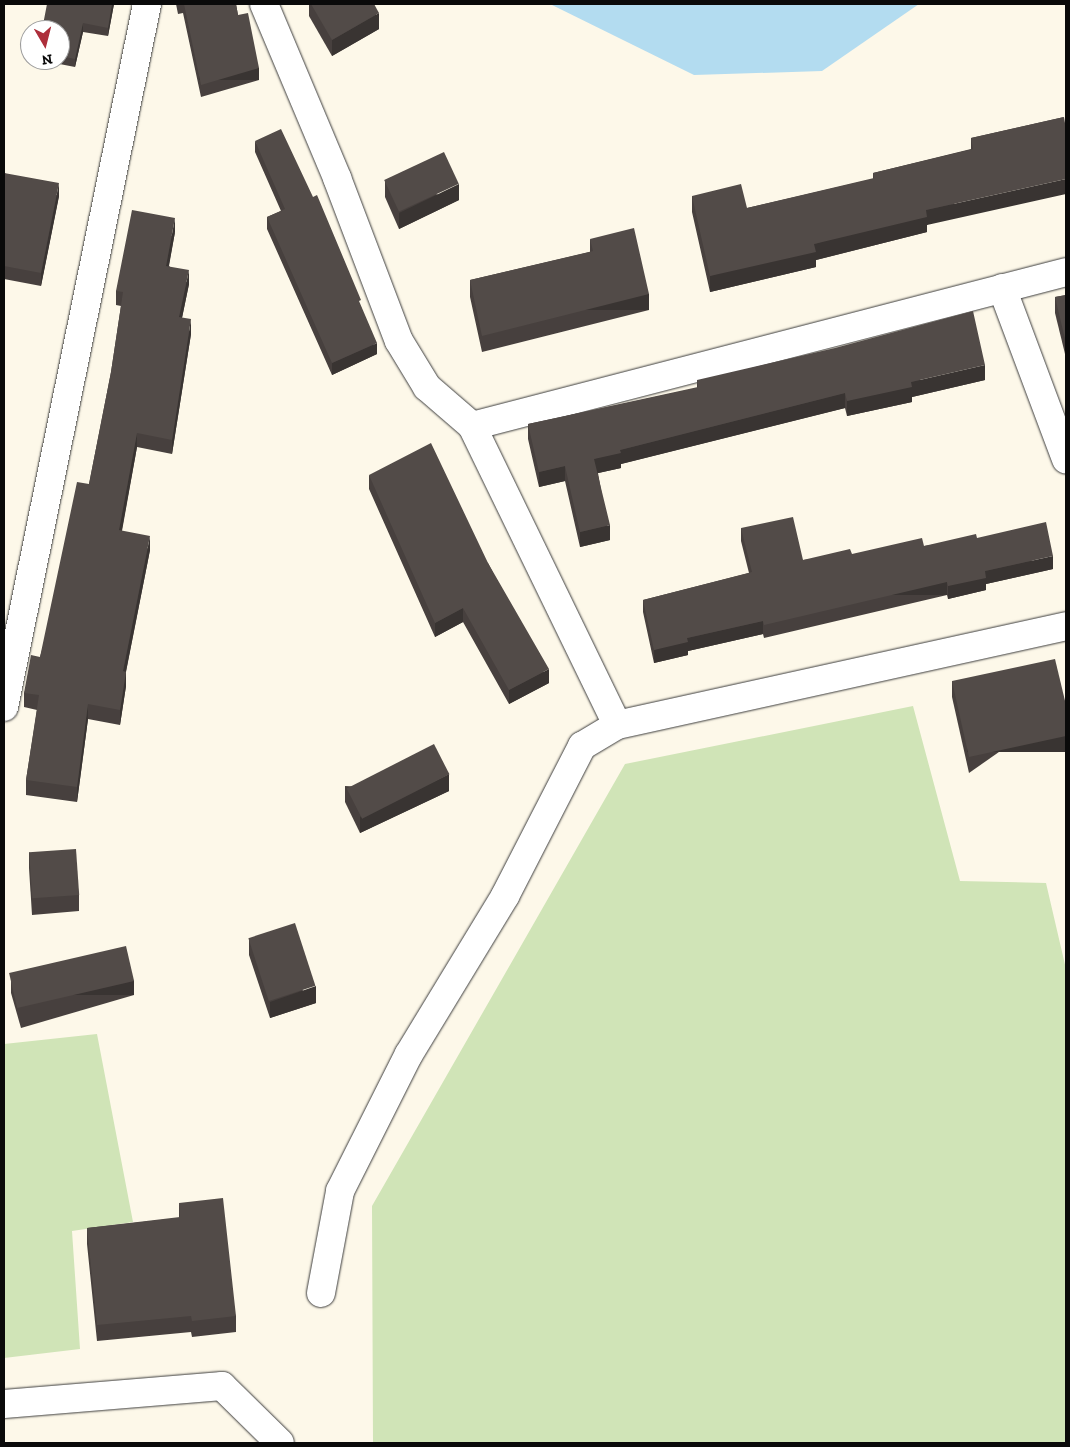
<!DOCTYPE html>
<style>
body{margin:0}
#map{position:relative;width:1070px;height:1447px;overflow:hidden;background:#fdf8e9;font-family:"Zilla Slab",serif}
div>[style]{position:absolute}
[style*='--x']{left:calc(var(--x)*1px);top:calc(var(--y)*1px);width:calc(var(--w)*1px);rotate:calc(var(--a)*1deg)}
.green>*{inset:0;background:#d0e4b7}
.water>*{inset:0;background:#b3dcf0}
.roads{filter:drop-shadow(0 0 1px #3d3d3d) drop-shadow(0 0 1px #3d3d3d)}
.minor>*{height:28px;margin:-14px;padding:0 14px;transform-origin:14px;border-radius:14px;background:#fff}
.wall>*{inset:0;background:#47403e}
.shaded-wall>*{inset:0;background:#393432;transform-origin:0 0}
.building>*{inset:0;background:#524b48;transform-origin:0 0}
span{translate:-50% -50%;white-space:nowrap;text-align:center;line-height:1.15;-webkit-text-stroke:5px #fff;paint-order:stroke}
.frame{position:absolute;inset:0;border:5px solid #0a0a0a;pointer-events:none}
.north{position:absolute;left:20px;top:20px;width:50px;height:50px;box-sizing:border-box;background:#fff;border:1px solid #9d9d9d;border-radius:50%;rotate:172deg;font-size:14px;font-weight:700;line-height:20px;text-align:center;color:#0a0a0a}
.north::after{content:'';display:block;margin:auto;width:18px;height:22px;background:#ad2f3b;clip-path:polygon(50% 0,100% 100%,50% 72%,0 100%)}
</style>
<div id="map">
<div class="green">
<i style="clip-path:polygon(913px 706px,960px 881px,1046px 883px,1066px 969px,1066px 1443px,373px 1443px,372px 1206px,625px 764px)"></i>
<i style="clip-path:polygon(97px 1034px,133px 1222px,72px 1231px,80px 1349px,4px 1358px,4px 1044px)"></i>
</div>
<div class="water">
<i style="clip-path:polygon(550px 4px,919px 4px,822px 71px,694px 75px)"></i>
</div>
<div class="roads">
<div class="minor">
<i style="--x:264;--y:4;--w:189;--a:67.2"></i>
<i style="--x:337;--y:178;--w:174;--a:69.2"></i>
<i style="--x:399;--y:341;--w:54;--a:58.7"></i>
<i style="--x:427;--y:387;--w:60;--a:40.9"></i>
<i style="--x:472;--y:426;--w:332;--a:64.1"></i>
<i style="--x:1002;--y:288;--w:183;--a:69.5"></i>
<i style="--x:472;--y:426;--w:614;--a:-14.53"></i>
<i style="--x:4;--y:707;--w:717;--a:-78.5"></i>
<i style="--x:321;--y:1293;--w:104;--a:-79.4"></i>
<i style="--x:340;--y:1191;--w:153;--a:-63.3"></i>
<i style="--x:409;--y:1054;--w:185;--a:-58.7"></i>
<i style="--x:505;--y:896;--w:169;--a:-62.8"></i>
<i style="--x:582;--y:746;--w:41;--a:-31"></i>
<i style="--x:617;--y:725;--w:460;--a:-12.4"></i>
<i style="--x:4;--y:1404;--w:219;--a:-4.7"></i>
<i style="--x:222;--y:1386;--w:81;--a:44.5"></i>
</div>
</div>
<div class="wall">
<i style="clip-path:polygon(47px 4px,114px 4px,108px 36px,83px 32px,75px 67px,39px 60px,60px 60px,60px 30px)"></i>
<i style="clip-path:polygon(176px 4px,236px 4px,238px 15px,259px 80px,201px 97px,183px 13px,178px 14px)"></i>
<i style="clip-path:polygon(309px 4px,374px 4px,379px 29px,332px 56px,309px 16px)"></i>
<i style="clip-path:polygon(1064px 117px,927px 225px,927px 232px,816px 260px,816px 267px,710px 292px,692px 212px,692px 196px,747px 208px,873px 179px,873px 173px,971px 149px,971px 138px)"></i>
<i style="clip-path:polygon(255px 141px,361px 307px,377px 354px,332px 375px,267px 229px,267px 217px,281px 211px,255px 152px)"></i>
<i style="clip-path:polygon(4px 173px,59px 196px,41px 286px,4px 279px)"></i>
<i style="clip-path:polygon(385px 181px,459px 200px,399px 229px,385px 197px)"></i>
<i style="clip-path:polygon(175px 232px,169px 266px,189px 284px,182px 318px,191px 334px,172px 454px,137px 447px,122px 531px,150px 550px,126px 672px,126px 686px,120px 725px,88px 719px,77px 802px,26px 795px,26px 780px,37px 710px,24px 707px,24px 693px,40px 657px,89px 484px,111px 372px,121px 306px,116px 305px,116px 291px)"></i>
<i style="clip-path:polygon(590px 239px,649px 310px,482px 352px,470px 297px,470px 280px,590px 252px)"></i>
<i style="clip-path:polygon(1066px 295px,1066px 358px,1055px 313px,1055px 297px)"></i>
<i style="clip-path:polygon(697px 380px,985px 380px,912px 397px,912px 402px,847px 416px,845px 408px,621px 464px,621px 468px,598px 473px,610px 540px,580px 547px,565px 481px,539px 487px,528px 439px,528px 424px,697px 388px)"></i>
<i style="clip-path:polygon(369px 475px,488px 563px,549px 683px,509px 704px,463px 622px,435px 637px,369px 489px)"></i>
<i style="clip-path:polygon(741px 528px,803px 560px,924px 546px,977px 538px,1053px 569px,986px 584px,986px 590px,948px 599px,947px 595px,764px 638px,763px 634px,688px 651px,688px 655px,654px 663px,643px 612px,643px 600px,749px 573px,741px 541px)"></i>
<i style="clip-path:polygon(952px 681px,1066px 705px,969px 773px,952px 697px)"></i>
<i style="clip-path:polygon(345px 786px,449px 791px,360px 833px,345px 802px)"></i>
<i style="clip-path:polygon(29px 852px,79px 895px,79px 911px,32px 915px,29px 868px)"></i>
<i style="clip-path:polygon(249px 939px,316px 1003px,270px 1018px,249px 955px)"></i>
<i style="clip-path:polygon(11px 980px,134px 995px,21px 1028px,11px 993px)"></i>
<i style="clip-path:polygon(179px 1203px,236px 1316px,236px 1332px,192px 1337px,191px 1332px,97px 1341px,87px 1244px,87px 1228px,179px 1218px)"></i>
</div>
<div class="shaded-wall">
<i style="clip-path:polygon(112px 4px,114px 4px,108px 36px,108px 28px)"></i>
<i style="clip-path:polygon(379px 13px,379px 29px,332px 56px,332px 40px)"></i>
<i style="clip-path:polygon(83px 23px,83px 32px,75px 67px,75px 59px)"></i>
<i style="left:259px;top:68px;width:12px;height:60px;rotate:90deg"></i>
<i style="clip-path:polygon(1066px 179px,1066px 194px,927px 225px,927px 232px,816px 260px,816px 267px,710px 292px,710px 276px,926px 210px)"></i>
<i style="clip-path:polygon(59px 183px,59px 196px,41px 286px,41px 273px)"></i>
<i style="clip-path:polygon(459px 184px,459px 200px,399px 229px,399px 213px)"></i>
<i style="clip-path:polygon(175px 218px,175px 232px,166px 280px,166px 266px)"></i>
<i style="clip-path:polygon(189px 270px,189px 284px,179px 332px,179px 317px)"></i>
<i style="left:649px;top:294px;width:16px;height:172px;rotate:90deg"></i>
<i style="clip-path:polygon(191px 319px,191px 334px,172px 454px,172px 440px)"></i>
<i style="clip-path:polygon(377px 343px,377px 354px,332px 375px,332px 363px)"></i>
<i style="clip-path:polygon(985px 365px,985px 380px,912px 397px,912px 402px,847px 416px,847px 401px,911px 382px)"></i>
<i style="clip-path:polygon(845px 393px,845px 408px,621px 464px,621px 468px,594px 474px,594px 459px,620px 450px)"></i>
<i style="clip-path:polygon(137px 433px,137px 447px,119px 545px,119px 530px)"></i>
<i style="clip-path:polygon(565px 466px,565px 481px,539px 487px,539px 472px)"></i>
<i style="clip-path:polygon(610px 525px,610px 540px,580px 547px,580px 532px)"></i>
<i style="clip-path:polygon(150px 536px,150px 550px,123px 686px,123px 671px)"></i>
<i style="clip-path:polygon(1053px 556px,1053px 569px,986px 584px,986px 590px,948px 599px,948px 586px,985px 571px)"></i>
<i style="left:947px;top:582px;width:13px;height:188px;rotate:90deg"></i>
<i style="clip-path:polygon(463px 608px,463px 622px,435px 637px,435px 623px)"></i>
<i style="clip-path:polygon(763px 621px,763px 634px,688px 651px,688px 655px,654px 663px,654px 650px,687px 638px)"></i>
<i style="clip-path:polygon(549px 669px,549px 683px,509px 704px,509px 690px)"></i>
<i style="clip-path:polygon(126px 672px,126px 686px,120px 725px,120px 710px)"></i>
<i style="clip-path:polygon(88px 704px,88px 719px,77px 802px,77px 787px)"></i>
<i style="left:1066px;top:736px;width:16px;height:99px;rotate:90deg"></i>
<i style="clip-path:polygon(449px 774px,449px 791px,360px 833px,360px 817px)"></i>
<i style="left:134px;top:981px;width:14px;height:118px;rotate:90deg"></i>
<i style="clip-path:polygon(316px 986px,316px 1003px,270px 1018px,270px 1002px)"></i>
</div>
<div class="building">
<i style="clip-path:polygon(47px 4px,112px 4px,108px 28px,83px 23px,75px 59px,60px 56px,60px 30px,42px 30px)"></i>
<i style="clip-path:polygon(184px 4px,236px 4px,238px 15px,248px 13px,259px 68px,201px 85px)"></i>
<i style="clip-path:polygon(311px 4px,374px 4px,379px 13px,332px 40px)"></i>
<i style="clip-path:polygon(1064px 117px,1066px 129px,1066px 179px,926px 210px,927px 217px,814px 244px,816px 252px,710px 276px,692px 196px,741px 184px,747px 208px,874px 178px,873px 173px,973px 149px,971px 138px)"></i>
<i style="clip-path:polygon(281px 129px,313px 197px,317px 195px,361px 300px,359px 301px,377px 343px,332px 363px,267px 217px,285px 209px,255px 141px)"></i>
<i style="left:444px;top:152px;width:35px;height:66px;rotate:65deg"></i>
<i style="clip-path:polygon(4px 173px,59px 183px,41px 273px,4px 266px,4px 213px,5px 206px,4px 205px)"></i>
<i style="clip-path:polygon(132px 210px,175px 218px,166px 266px,189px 270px,179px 317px,191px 319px,172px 440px,137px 433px,119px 530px,150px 536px,123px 671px,126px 672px,120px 710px,88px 704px,77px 787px,26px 780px,39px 695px,24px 693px,31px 655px,40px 657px,77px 482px,89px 484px,111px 372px,123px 292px,116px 291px)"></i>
<i style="clip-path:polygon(634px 228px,649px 294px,482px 336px,470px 280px,593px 251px,590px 239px)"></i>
<i style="clip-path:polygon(1066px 295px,1066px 343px,1055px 297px)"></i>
<i style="clip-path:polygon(973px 311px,985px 365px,911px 382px,912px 387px,847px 401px,845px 393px,620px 450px,621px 453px,594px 459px,610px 525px,580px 532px,565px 466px,539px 472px,528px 424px,698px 387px,697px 380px,835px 348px)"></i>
<i style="clip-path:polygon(431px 443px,488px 563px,549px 669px,509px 690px,463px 608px,435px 623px,369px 475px)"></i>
<i style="clip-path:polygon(793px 517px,803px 560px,850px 549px,852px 554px,922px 538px,924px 546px,976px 534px,977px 538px,1046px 522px,1053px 556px,985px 571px,986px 578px,948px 586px,947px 582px,764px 625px,763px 621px,687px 638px,688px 642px,654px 650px,643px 600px,752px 572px,741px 528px)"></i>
<i style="clip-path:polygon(1055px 659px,1066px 705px,1066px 736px,969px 757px,952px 681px)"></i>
<i style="left:434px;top:744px;width:34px;height:98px;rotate:63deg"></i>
<i style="left:76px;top:849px;width:46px;height:47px;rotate:86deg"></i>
<i style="left:295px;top:923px;width:66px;height:49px;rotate:72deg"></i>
<i style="left:126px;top:946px;width:36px;height:120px;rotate:77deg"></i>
<i style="clip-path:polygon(223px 1198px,236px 1316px,192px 1321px,191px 1316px,97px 1325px,87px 1228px,180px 1217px,179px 1203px)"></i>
</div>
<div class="frame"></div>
<div class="north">N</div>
</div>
